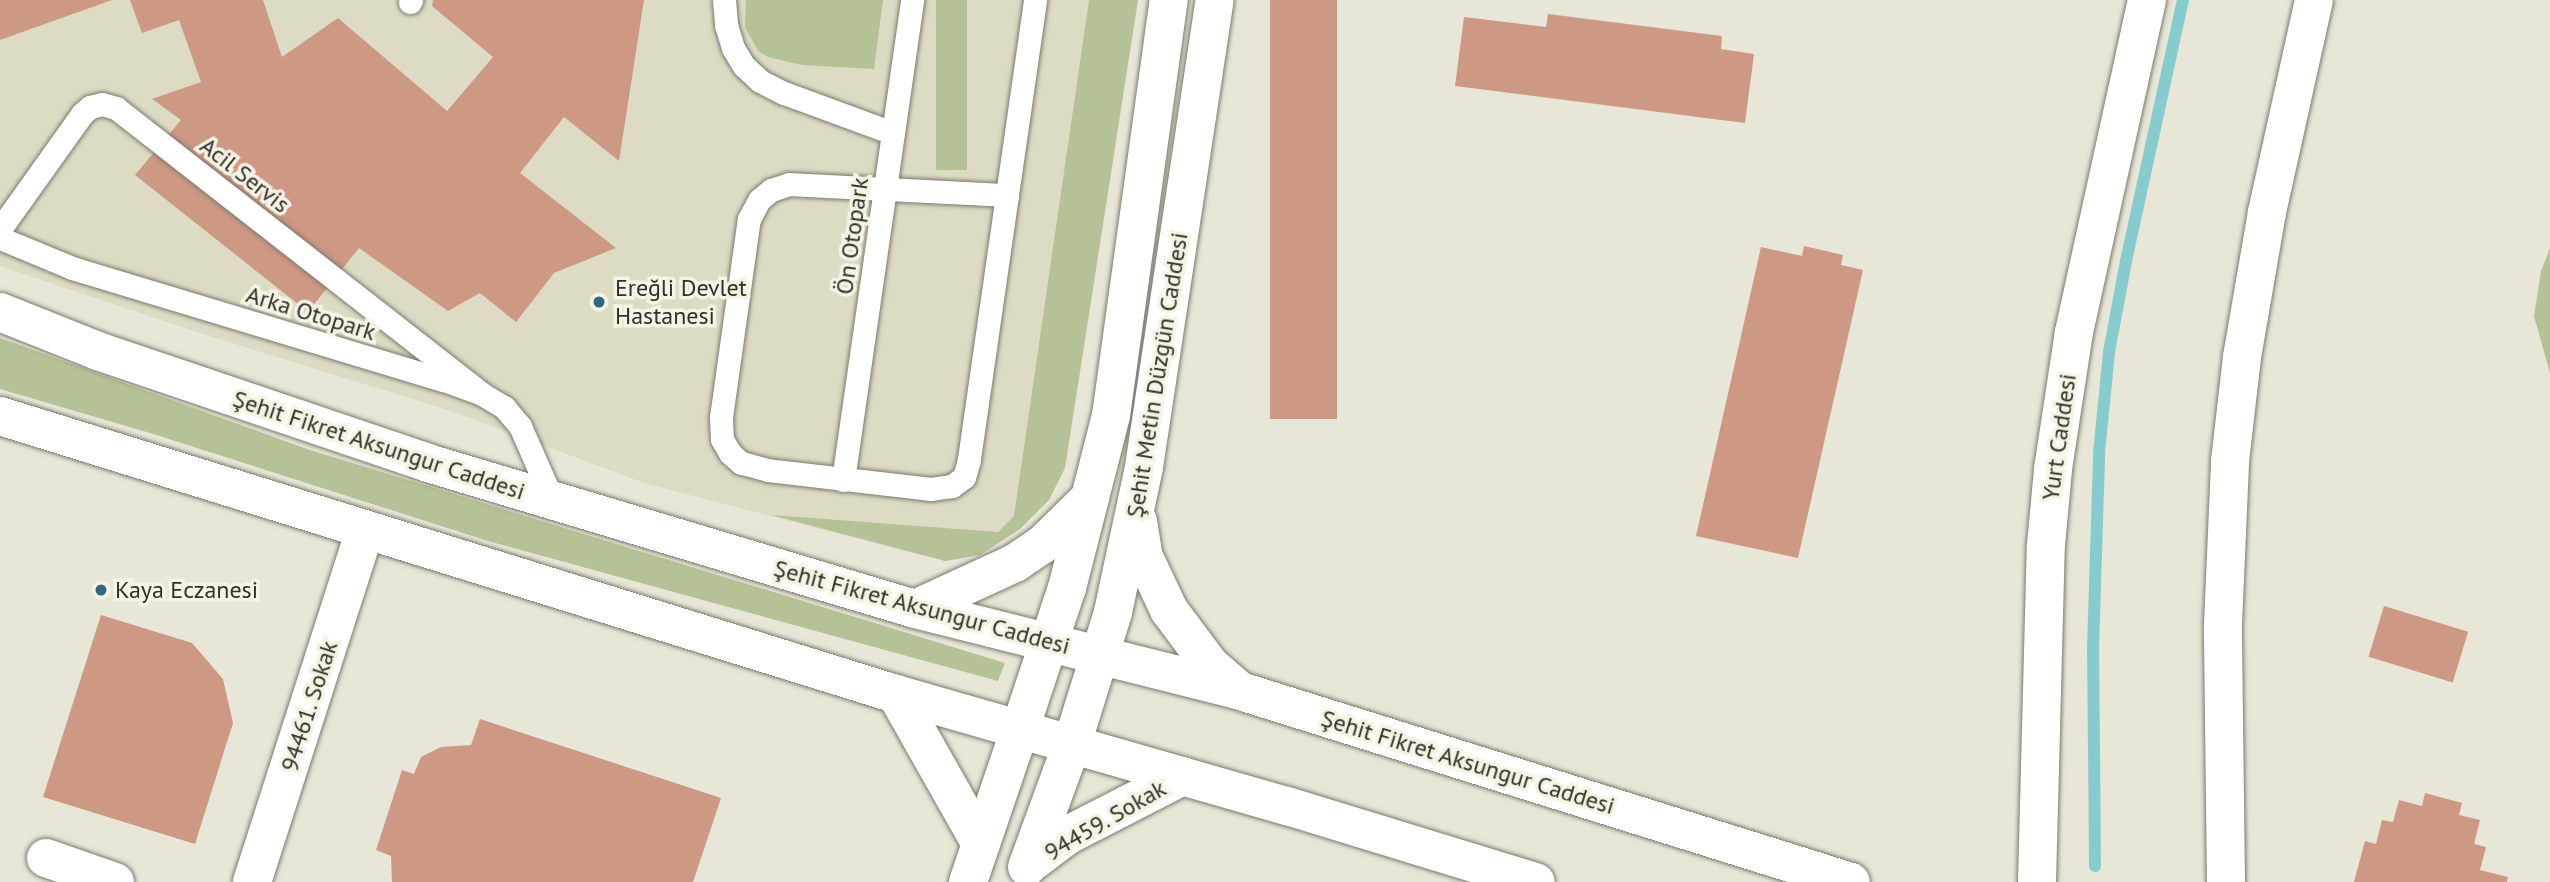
<!DOCTYPE html>
<meta charset="utf-8">
<style>
body{margin:0}
#map{position:relative;width:2550px;height:882px;overflow:hidden;background:#e8e6d7;font-family:"PT Sans",sans-serif}
div>[style]{position:absolute}
[style*='--x']{left:calc(var(--x)*1px);top:calc(var(--y)*1px);width:calc(var(--w)*1px);rotate:calc(var(--a)*1deg)}
.built>*{inset:0;background:#dedbc5}
.green>*{inset:0;background:#b5c297;transform-origin:0 0}
.stream>*{height:12px;margin:-6px;padding:0 6px;transform-origin:6px;border-radius:6px;background:#86cccf}
.building>*{inset:0;background:#cd9884;transform-origin:0 0}
.roads{filter:drop-shadow(0 0 2px #7c796c) drop-shadow(0 0 2px #7c796c)}
.lane>*{height:23px;margin:-11.5px;padding:0 11.5px;transform-origin:11.5px;border-radius:11.5px;background:#fff}
.street>*{height:38px;margin:-19px;padding:0 19px;transform-origin:19px;border-radius:19px;background:#fff}
.secondary>*{height:38px;margin:-19px;padding:0 19px;transform-origin:19px;border-radius:19px;background:#fff}
.dots>*{width:19px;height:19px;translate:-50% -50%;box-sizing:border-box;border:4px solid #f6f3e4;border-radius:50%}
span{translate:-50% -50%;white-space:nowrap;text-align:center;line-height:1.15;-webkit-text-stroke:7px #f6f3e4;paint-order:stroke}
.street-label{font-size:24px;color:#31302a}
.poi-label{font-size:24px;color:#31302a}
.left{translate:0 -50%;text-align:left}
</style>
<div id="map">
<div class="built">
<i style="clip-path:polygon(0 0,1138px 0,1065px 468px,1049px 500px,1020px 529px,980px 555px,945px 561px,647px 484px,448px 410px,212px 337px,0 266px)"></i>
</div>
<div class="green">
<i style="clip-path:polygon(746px 0,883px 0,874px 69px,802px 65px,768px 57px,758px 51px,745px 27px)"></i>
<i style="left:936px;top:0;width:31px;height:170px"></i>
<i style="clip-path:polygon(1089px 0,1138px 0,1065px 468px,1049px 500px,1020px 529px,980px 555px,945px 561px,771px 515px,998px 532px,1014px 516px)"></i>
<i style="clip-path:polygon(2550px 248px,2550px 373px,2534px 316px,2541px 271px)"></i>
<i style="clip-path:polygon(0 338px,310px 450px,1005px 663px,998px 681px,488px 541px,150px 433px,0 389px)"></i>
</div>
<div class="stream">
<i style="--x:2095;--y:866;--w:217;--a:-90.5"></i>
<i style="--x:2093;--y:649;--w:196;--a:-88.2"></i>
<i style="--x:2099;--y:453;--w:101;--a:-84.3"></i>
<i style="--x:2109;--y:352;--w:93;--a:-79.4"></i>
<i style="--x:2126;--y:261;--w:267;--a:-77.7"></i>
</div>
<div class="building">
<i style="clip-path:polygon(0 0,112px 0,0 40px)"></i>
<i style="clip-path:polygon(130px 0,263px 0,282px 57px,338px 18px,447px 111px,493px 57px,432px 6px,433px 0,644px 0,619px 161px,564px 117px,520px 173px,616px 248px,554px 273px,516px 322px,480px 293px,448px 311px,359px 248px,308px 312px,135px 175px,181px 120px,152px 99px,201px 82px,179px 20px,142px 33px)"></i>
<i style="left:1270px;top:0;width:67px;height:419px"></i>
<i style="clip-path:polygon(1548px 14px,1722px 36px,1721px 49px,1754px 54px,1745px 123px,1455px 86px,1464px 17px,1546px 27px)"></i>
<i style="clip-path:polygon(1804px 246px,1843px 255px,1841px 265px,1863px 270px,1798px 558px,1696px 536px,1761px 247px,1802px 256px)"></i>
<i style="left:2384px;top:606px;width:88px;height:53px;rotate:17deg"></i>
<i style="clip-path:polygon(101px 615px,192px 643px,223px 679px,233px 723px,195px 844px,43px 797px)"></i>
<i style="clip-path:polygon(480px 719px,721px 798px,693px 882px,392px 882px,391px 856px,376px 850px,402px 770px,414px 774px,421px 757px,441px 747px,471px 745px)"></i>
<i style="clip-path:polygon(2425px 793px,2462px 803px,2459px 815px,2480px 820px,2474px 844px,2486px 847px,2480px 870px,2508px 877px,2507px 882px,2354px 882px,2365px 841px,2376px 844px,2382px 820px,2393px 822px,2399px 800px,2422px 806px)"></i>
</div>
<div class="roads">
<div class="lane">
<i style="--x:724;--y:0;--w:25;--a:85"></i>
<i style="--x:726;--y:25;--w:24;--a:73"></i>
<i style="--x:733;--y:48;--w:21;--a:59"></i>
<i style="--x:744;--y:66;--w:22;--a:43"></i>
<i style="--x:760;--y:81;--w:27;--a:27"></i>
<i style="--x:784;--y:93;--w:116;--a:20.2"></i>
<i style="--x:410;--y:2;--w:2;--a:-63"></i>
<i style="--x:789;--y:184;--w:218;--a:2.9"></i>
<i style="--x:1007;--y:195;--w:268;--a:98.2"></i>
<i style="--x:969;--y:460;--w:18;--a:106"></i>
<i style="--x:964;--y:477;--w:15;--a:143"></i>
<i style="--x:952;--y:486;--w:21;--a:172"></i>
<i style="--x:931;--y:489;--w:164;--a:-173.4"></i>
<i style="--x:768;--y:470;--w:28;--a:-165"></i>
<i style="--x:741;--y:463;--w:15;--a:-138"></i>
<i style="--x:730;--y:453;--w:16;--a:-120"></i>
<i style="--x:722;--y:439;--w:22;--a:-93"></i>
<i style="--x:721;--y:417;--w:200;--a:-82"></i>
<i style="--x:749;--y:219;--w:21;--a:-62"></i>
<i style="--x:759;--y:200;--w:16;--a:-40"></i>
<i style="--x:771;--y:190;--w:19;--a:-18"></i>
<i style="--x:1007;--y:195;--w:197;--a:-81.8"></i>
<i style="--x:0;--y:229;--w:141;--a:-54.5"></i>
<i style="--x:82;--y:114;--w:11;--a:-41"></i>
<i style="--x:90;--y:107;--w:12;--a:-14"></i>
<i style="--x:102;--y:104;--w:15;--a:16"></i>
<i style="--x:116;--y:108;--w:464;--a:38"></i>
<i style="--x:0;--y:238;--w:78;--a:22.6"></i>
<i style="--x:72;--y:268;--w:388;--a:16.8"></i>
<i style="--x:444;--y:380;--w:40;--a:20.2"></i>
<i style="--x:482;--y:394;--w:26;--a:31"></i>
<i style="--x:504;--y:407;--w:25;--a:50"></i>
<i style="--x:520;--y:426;--w:82;--a:66.3"></i>
<i style="--x:843;--y:480;--w:485;--a:-81.8"></i>
</div>
<div class="street">
<i style="--x:896;--y:694;--w:172;--a:60.5"></i>
<i style="--x:46;--y:858;--w:73;--a:19.2"></i>
<i style="--x:1028;--y:865;--w:50;--a:-36.9"></i>
<i style="--x:1068;--y:835;--w:129;--a:-27.2"></i>
<i style="--x:1027;--y:867;--w:131;--a:-69.9"></i>
<i style="--x:252;--y:882;--w:369;--a:-72.2"></i>
<i style="--x:968;--y:882;--w:162;--a:-71.2"></i>
</div>
<div class="secondary">
<i style="--x:0;--y:312;--w:105;--a:21.7"></i>
<i style="--x:98;--y:351;--w:348;--a:18.7"></i>
<i style="--x:428;--y:463;--w:508;--a:16.69"></i>
<i style="--x:915;--y:609;--w:332;--a:14.1"></i>
<i style="--x:1237;--y:690;--w:643;--a:17.36"></i>
<i style="--x:0;--y:416;--w:938;--a:17.24"></i>
<i style="--x:896;--y:694;--w:407;--a:16"></i>
<i style="--x:1287;--y:806;--w:260;--a:17"></i>
<i style="--x:1138;--y:521;--w:36;--a:81"></i>
<i style="--x:1144;--y:557;--w:59;--a:64.7"></i>
<i style="--x:1169;--y:610;--w:69;--a:53.3"></i>
<i style="--x:1210;--y:665;--w:35;--a:41"></i>
<i style="--x:915;--y:609;--w:110;--a:-24.7"></i>
<i style="--x:1015;--y:563;--w:32;--a:-34"></i>
<i style="--x:1042;--y:545;--w:67;--a:-44.4"></i>
<i style="--x:1020;--y:729;--w:149;--a:-71.6"></i>
<i style="--x:1067;--y:588;--w:178;--a:-75.7"></i>
<i style="--x:1111;--y:416;--w:420;--a:-82.1"></i>
<i style="--x:1072;--y:744;--w:138;--a:-72.7"></i>
<i style="--x:1113;--y:612;--w:148;--a:-77.9"></i>
<i style="--x:1144;--y:467;--w:472;--a:-81.4"></i>
<i style="--x:2037;--y:882;--w:337;--a:-88.5"></i>
<i style="--x:2046;--y:545;--w:76;--a:-84.7"></i>
<i style="--x:2053;--y:469;--w:139;--a:-81.3"></i>
<i style="--x:2074;--y:332;--w:340;--a:-77.6"></i>
<i style="--x:2226;--y:882;--w:258;--a:-90.7"></i>
<i style="--x:2223;--y:624;--w:163;--a:-87.5"></i>
<i style="--x:2230;--y:461;--w:105;--a:-83.4"></i>
<i style="--x:2242;--y:357;--w:147;--a:-80.2"></i>
<i style="--x:2267;--y:212;--w:217;--a:-77.5"></i>
</div>
</div>
<div class="dots">
<i style="left:599px;top:302px;background:#2e6981"></i>
<i style="left:101px;top:590px;background:#2e6981"></i>
</div>
<div class="street-label">
<span style="left:245px;top:175px;rotate:38deg">Acil Servis</span>
<span style="left:852px;top:236px;rotate:-82deg">Ön Otopark</span>
<span style="left:311px;top:313px;rotate:17deg">Arka Otopark</span>
<span style="left:1157px;top:375px;rotate:-81deg">Şehit Metin Düzgün Caddesi</span>
<span style="left:2059px;top:437px;rotate:-82deg">Yurt Caddesi</span>
<span style="left:379px;top:445px;rotate:18deg">Şehit Fikret Aksungur Caddesi</span>
<span style="left:922px;top:607px;rotate:15deg">Şehit Fikret Aksungur Caddesi</span>
<span style="left:309px;top:706px;rotate:-72deg">94461. Sokak</span>
<span style="left:1468px;top:762px;rotate:17deg">Şehit Fikret Aksungur Caddesi</span>
<span style="left:1105px;top:820px;rotate:-30deg">94459. Sokak</span>
</div>
<div class="poi-label">
<span class="left" style="left:615px;top:302px">Ereğli Devlet<br>Hastanesi</span>
<span class="left" style="left:115px;top:590px">Kaya Eczanesi</span>
</div>
</div>
